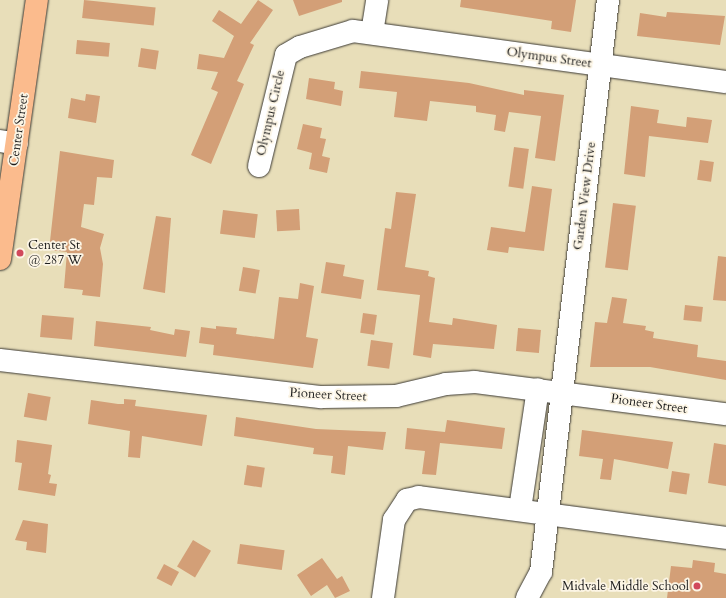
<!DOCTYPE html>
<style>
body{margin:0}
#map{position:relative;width:726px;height:598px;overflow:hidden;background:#e8deb9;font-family:Cardo,serif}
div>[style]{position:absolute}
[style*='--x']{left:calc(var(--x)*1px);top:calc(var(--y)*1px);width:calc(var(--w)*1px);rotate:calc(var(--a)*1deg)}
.building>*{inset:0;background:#d39f77;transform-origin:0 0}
.roads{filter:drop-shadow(0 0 1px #3b3934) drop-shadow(0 0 1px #3b3934)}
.minor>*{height:22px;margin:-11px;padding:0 11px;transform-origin:11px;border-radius:11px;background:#fff}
.major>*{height:22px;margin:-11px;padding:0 11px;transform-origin:11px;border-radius:11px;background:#fbbb8d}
.dots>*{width:11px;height:11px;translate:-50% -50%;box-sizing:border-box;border:2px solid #fcf5e5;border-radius:50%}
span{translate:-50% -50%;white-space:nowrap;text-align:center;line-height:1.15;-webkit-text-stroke:3.5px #fcf5e5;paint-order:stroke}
.street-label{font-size:13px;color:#1c1c1c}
.poi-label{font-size:13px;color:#1c1c1c}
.left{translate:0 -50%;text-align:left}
.right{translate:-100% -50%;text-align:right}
</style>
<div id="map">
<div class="building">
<i style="left:84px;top:0;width:72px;height:18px;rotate:6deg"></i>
<i style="clip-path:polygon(258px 0,273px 10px,250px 43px,254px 45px,237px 81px,244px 84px,211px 164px,191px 155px,218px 92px,211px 89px,218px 72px,197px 69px,199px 54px,224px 58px,234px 36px,212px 21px,219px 10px,241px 24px)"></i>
<i style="clip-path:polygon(293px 0,342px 0,342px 2px,299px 16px)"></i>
<i style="clip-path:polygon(461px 0,576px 0,571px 32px,551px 29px,552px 21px,460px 7px)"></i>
<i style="clip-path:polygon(667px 12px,725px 16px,720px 45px,637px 36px,640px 13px,666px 17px)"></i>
<i style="left:77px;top:40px;width:33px;height:14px;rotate:5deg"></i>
<i style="left:141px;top:48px;width:18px;height:19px;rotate:9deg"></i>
<i style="clip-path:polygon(361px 71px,469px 83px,524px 95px,524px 90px,564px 95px,555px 161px,535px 158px,541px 116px,509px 112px,505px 132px,494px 130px,496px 115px,476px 112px,476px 106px,430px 101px,427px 121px,394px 117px,397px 92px,359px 88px)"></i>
<i style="clip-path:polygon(309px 78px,335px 82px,334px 89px,343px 91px,341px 106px,306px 99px)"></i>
<i style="clip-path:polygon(86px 94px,100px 96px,96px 123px,68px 118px,71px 98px,85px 101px)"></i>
<i style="clip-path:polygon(631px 106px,659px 110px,657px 123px,686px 127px,687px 117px,712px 120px,708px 143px,649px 136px,645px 177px,624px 174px)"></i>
<i style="clip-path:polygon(303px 124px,322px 128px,320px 138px,326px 139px,322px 156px,330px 158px,327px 173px,309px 169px,312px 153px,297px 149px)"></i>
<i style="left:514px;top:147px;width:15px;height:40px;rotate:8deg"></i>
<i style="clip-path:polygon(60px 151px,114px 160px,112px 178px,97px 177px,94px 205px,84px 204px,81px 227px,104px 234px,100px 248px,103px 264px,100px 297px,82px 295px,83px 290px,64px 288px,67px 252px,49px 250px)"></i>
<i style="left:700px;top:160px;width:14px;height:20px;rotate:8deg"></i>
<i style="clip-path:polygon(532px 186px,552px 189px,544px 251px,509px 247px,508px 253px,487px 250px,491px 227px,525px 232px)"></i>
<i style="clip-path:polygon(396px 192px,416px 194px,405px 267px,429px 271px,428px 276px,435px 278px,429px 322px,452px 325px,453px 318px,497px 325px,494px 349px,433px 344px,431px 358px,413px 355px,420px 295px,377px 290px,385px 228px,391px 229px)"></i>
<i style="left:613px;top:203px;width:23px;height:65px;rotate:7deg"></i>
<i style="left:299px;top:209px;width:21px;height:23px;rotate:87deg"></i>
<i style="left:223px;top:210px;width:35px;height:24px;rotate:7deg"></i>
<i style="clip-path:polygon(156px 216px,171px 218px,165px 293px,143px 289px)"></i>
<i style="clip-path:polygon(718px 256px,726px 257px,726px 301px,713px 300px)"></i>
<i style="clip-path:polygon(326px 262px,345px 265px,343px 276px,364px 280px,361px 299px,321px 293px)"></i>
<i style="left:243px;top:267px;width:17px;height:24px;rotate:10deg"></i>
<i style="clip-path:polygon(300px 283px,314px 286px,306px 337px,318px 339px,313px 368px,213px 355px,214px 345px,199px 343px,201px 327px,216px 329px,216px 326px,237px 328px,236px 334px,274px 339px,279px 297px,298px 299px)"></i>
<i style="clip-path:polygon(612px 297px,627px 299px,623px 323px,646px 326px,645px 330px,654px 332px,653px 338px,698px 345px,697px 357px,726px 361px,726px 380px,650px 367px,590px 367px,595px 322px,607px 323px)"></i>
<i style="left:685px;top:305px;width:18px;height:15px;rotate:6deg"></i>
<i style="left:363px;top:313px;width:14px;height:20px;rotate:8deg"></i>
<i style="left:42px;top:315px;width:32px;height:22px;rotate:5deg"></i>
<i style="clip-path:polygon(96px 321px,151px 327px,150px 330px,174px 335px,175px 329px,190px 331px,186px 357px,94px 346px)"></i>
<i style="left:518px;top:328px;width:23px;height:23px;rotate:5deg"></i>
<i style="left:371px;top:340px;width:22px;height:26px;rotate:8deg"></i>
<i style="left:28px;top:393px;width:23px;height:24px;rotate:10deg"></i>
<i style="clip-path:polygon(124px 399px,136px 400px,135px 406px,207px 415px,202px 446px,142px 436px,140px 458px,128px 457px,130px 431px,88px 424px,91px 400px,118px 404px,124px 404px)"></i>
<i style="clip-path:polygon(236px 417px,316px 429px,386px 432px,383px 450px,348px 446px,345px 475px,331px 473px,333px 456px,313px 454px,314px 448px,234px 436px)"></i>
<i style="clip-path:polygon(447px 420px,505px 428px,502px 449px,440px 443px,436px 475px,422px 474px,425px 451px,405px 449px,407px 428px,445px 432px)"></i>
<i style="clip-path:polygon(582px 430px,673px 442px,668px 469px,614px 459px,611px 480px,600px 479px,603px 459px,579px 456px)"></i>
<i style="clip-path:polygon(17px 440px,52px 445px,48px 474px,51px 475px,49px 483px,57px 484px,55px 496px,18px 490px,22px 463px,15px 462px)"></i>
<i style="clip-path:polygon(714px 443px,726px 445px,726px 486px,708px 483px)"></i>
<i style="left:247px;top:465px;width:18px;height:20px;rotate:9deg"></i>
<i style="left:672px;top:471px;width:18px;height:21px;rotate:9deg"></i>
<i style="clip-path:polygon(23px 520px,48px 524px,46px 553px,26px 550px,27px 542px,15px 540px)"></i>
<i style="left:193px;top:540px;width:21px;height:31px;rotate:31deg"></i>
<i style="left:240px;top:544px;width:45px;height:20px;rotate:8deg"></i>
<i style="clip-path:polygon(322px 558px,337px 579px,342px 576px,350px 591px,335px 598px,327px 585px,311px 596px,297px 575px)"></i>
<i style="clip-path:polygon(693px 560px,715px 563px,714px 572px,726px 574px,726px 598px,667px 598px,671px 566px,692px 568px)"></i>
<i style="left:164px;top:564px;width:17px;height:16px;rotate:28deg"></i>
</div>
<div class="roads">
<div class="minor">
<i style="--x:372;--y:33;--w:33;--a:-81"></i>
<i style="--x:0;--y:141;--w:17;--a:10"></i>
<i style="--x:259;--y:166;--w:114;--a:-76.3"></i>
<i style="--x:286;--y:55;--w:16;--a:-30"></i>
<i style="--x:300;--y:47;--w:55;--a:-16.8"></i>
<i style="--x:353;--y:31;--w:376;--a:7.8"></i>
<i style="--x:0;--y:360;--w:324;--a:6.6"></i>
<i style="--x:322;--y:397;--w:74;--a:-0.8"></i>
<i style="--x:396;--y:396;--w:51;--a:-13.5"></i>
<i style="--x:446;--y:384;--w:29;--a:-4"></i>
<i style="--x:475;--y:382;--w:253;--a:7.3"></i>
<i style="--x:520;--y:509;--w:121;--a:-81.5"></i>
<i style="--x:383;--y:598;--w:79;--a:-82"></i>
<i style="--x:394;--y:520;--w:24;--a:-57"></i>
<i style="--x:407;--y:500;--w:12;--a:-14"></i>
<i style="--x:419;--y:497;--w:310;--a:7.6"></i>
<i style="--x:527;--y:598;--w:30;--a:-62"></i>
<i style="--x:541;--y:572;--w:576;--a:-83.32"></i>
</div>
<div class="major">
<i style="--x:0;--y:259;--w:262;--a:-81.9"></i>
</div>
</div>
<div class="dots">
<i style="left:20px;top:253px;background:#d1495b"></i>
<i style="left:697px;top:586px;background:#d1495b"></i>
</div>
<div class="street-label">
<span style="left:549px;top:58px;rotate:8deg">Olympus Street</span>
<span style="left:271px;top:113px;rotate:-77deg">Olympus Circle</span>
<span style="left:19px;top:130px;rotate:-82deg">Center Street</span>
<span style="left:585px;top:196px;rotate:-83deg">Garden View Drive</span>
<span style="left:328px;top:395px;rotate:3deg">Pioneer Street</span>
<span style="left:649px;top:404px;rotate:8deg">Pioneer Street</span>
</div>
<div class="poi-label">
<span class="left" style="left:28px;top:253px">Center St<br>@ 287 W</span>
<span class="right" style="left:689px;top:586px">Midvale Middle School</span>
</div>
</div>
